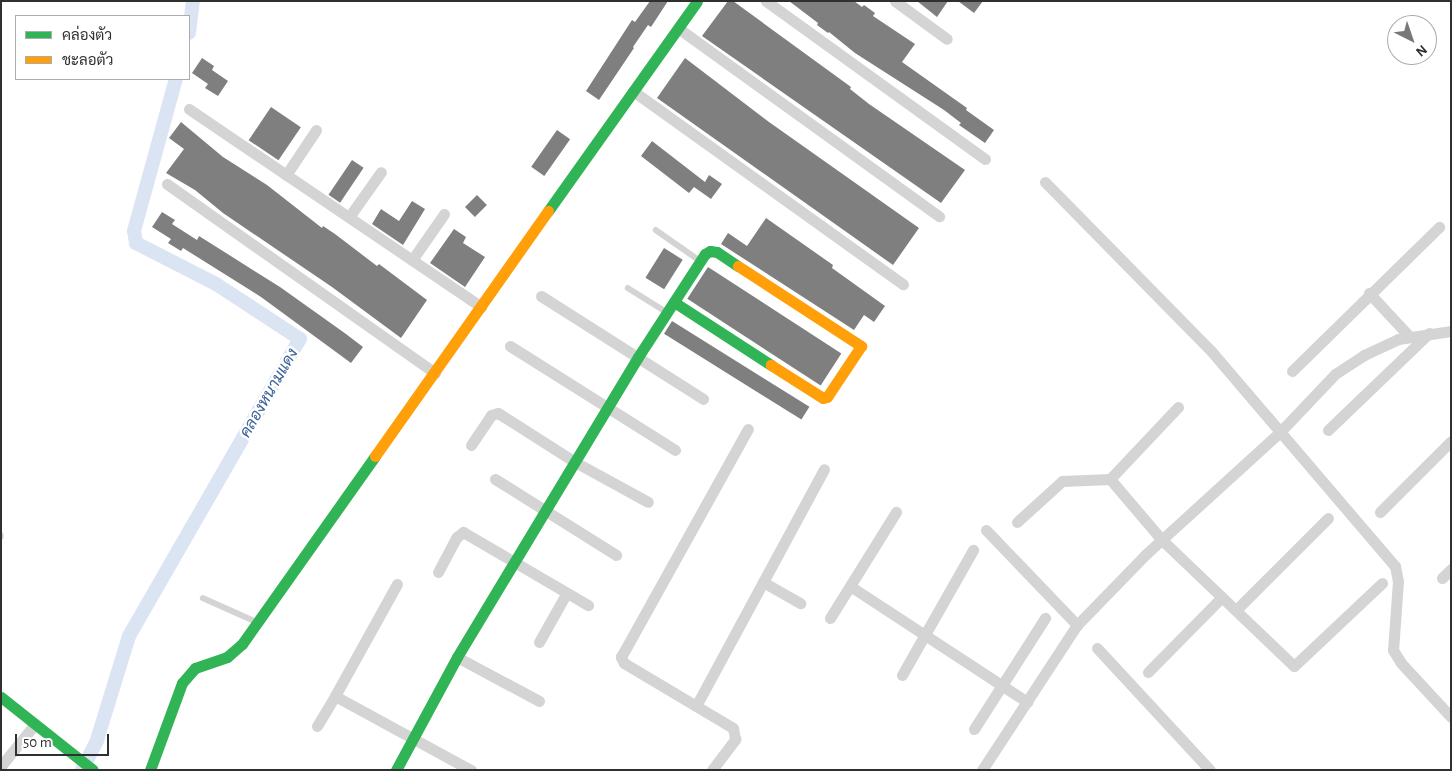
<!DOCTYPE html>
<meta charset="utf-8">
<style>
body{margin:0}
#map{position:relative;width:1452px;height:771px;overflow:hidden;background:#fff;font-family:"Alegreya Sans",Sarabun,sans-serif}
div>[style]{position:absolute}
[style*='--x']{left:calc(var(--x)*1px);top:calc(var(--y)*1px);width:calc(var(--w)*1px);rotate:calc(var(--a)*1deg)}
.canal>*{height:14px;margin:-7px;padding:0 7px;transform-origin:7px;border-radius:7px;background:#dae4f3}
.building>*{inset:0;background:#7f7f7f;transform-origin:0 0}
.lane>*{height:5.5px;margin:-2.75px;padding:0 2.75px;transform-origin:2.75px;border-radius:2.75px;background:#d4d4d4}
.street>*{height:11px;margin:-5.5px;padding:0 5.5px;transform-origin:5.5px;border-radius:5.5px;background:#d4d4d4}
.fast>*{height:11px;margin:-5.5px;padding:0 5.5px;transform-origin:5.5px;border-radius:5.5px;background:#30b455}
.slow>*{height:11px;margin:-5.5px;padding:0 5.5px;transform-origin:5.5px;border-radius:5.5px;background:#ff9f0a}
span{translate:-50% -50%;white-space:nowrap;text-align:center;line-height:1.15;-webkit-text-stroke:5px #fff;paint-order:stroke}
.water-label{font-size:16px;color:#3a6297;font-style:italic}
.frame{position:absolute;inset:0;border:2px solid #303030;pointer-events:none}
.legend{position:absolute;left:15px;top:15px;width:175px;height:65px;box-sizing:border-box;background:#fff;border:1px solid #acacac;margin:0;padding:6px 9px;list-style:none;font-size:15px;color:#303030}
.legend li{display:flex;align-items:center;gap:10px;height:25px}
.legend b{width:25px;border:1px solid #acacac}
.north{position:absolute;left:1387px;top:15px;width:50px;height:50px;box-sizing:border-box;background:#fff;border:1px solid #acacac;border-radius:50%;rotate:139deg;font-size:14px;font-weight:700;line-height:20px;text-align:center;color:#303030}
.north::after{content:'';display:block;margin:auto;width:18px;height:22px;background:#787878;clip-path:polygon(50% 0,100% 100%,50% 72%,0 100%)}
.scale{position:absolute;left:15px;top:734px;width:94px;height:22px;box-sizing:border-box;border:2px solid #303030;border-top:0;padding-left:6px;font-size:15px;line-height:18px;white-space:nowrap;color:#303030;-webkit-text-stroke:4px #fff;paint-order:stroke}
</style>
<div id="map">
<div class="canal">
<i style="--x:189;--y:33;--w:32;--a:-83"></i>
<i style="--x:82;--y:770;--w:34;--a:-63"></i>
<i style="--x:97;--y:740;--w:109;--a:-72.9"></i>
<i style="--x:129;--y:636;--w:343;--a:-60.1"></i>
<i style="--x:300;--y:339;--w:100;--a:-146.8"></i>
<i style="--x:216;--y:284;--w:90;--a:-152.9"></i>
<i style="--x:136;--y:243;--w:12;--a:-99"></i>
<i style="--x:134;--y:231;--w:158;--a:-74.6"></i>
</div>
<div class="building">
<i style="clip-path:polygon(650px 1px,668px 1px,651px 27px,648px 25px,633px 47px,634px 48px,599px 100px,586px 91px,632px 20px,635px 22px)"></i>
<i style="clip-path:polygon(728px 1px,733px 1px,851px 87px,850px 89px,869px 104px,965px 170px,941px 203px,702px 36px)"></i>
<i style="clip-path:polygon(789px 1px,854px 1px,862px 7px,864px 5px,875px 13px,873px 16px,915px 44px,902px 62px,967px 108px,966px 110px,994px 130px,985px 143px,959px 125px,961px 123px,944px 110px,855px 53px,829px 32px,828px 33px,817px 25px,818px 23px)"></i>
<i style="clip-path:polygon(917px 1px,948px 1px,937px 17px)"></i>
<i style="clip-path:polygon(958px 1px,983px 1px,974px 13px)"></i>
<i style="clip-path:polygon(202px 58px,214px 66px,212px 70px,228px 81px,218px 96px,205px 88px,208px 84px,192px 73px)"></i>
<i style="clip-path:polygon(685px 58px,769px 122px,919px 228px,893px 265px,657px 98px)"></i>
<i style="left:271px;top:107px;width:36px;height:40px;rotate:34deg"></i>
<i style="clip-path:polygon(181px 122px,223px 157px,267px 185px,322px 228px,323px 226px,335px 234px,377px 266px,379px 264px,427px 300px,401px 338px,332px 287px,223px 213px,195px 190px,166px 173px,184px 149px,169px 138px)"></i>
<i style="left:557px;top:130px;width:16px;height:45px;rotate:35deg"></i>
<i style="clip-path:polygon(652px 141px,705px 182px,709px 175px,722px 184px,711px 199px,694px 187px,689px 193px,641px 156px)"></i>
<i style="left:352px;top:160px;width:14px;height:42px;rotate:34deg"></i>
<i style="left:477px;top:195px;width:14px;height:17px;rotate:45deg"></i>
<i style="clip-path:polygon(412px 201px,425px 209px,403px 245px,372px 224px,381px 209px,399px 221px)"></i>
<i style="clip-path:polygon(162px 212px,175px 220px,172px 224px,197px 240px,199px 236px,280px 287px,346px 334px,363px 347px,351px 363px,261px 297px,183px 248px,181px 251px,168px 243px,171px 239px,152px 227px)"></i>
<i style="clip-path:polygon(766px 218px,833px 265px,832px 268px,885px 306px,874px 322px,864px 315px,854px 330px,721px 244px,728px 233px,747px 246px)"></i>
<i style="clip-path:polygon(454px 229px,466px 237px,463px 243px,485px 257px,465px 287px,430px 263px)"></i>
<i style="left:664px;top:248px;width:22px;height:35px;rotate:32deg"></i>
<i style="left:708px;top:267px;width:159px;height:38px;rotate:33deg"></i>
<i style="left:672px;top:321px;width:162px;height:15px;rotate:32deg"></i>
</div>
<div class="lane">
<i style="--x:656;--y:230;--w:52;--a:34.9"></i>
<i style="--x:628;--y:288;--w:44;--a:31.9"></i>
<i style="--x:1;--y:535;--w:2;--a:90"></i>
<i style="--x:203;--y:598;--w:59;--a:24"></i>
</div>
<div class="street">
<i style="--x:766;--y:1;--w:270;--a:35.8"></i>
<i style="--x:895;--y:1;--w:64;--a:36.2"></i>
<i style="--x:678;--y:28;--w:322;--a:35.8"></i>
<i style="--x:633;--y:91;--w:332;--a:35.6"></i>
<i style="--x:189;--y:109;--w:353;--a:34.1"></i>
<i style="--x:286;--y:175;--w:54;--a:-56.3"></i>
<i style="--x:1045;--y:182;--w:238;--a:45.5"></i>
<i style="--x:1212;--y:352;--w:282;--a:49.5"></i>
<i style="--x:1395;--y:566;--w:15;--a:79"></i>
<i style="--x:1398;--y:581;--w:69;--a:94.1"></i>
<i style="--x:1393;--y:650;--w:15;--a:58"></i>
<i style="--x:1401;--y:663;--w:74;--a:47.2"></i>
<i style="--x:167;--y:184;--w:328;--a:35.2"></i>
<i style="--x:349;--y:217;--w:55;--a:-54.6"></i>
<i style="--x:412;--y:260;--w:56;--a:-55.2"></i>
<i style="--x:1369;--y:293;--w:60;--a:47"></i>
<i style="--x:541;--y:296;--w:192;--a:32.4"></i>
<i style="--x:510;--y:346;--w:195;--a:32.2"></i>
<i style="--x:1292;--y:371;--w:206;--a:-44.4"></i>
<i style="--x:1328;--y:430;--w:140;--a:-43.8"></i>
<i style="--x:471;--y:445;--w:36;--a:-56"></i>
<i style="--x:491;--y:415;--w:7;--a:-16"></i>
<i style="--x:498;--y:413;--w:91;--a:32.5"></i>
<i style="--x:575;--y:462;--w:83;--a:28.7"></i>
<i style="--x:495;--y:479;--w:143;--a:32.1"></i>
<i style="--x:1110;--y:479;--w:99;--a:-46.6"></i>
<i style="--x:1380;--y:512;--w:100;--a:-45"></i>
<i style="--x:1017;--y:522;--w:61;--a:-42.3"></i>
<i style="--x:1062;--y:481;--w:48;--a:-2.4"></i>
<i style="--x:1110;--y:479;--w:80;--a:49.6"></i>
<i style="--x:1162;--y:540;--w:182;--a:43.7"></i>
<i style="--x:1294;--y:666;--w:121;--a:-43.3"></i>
<i style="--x:986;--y:530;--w:132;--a:46.2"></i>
<i style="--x:438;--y:572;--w:40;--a:-62"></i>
<i style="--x:457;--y:537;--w:8;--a:-40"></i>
<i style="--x:463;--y:532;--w:145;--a:30.3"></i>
<i style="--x:1442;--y:578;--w:13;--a:-45"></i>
<i style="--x:763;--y:582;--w:43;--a:29.6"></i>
<i style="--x:397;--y:584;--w:128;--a:119"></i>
<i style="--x:335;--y:696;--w:155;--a:28.6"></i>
<i style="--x:850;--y:586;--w:212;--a:33.2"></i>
<i style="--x:1236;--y:610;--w:130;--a:-45"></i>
<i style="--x:830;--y:618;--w:125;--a:-58.1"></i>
<i style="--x:539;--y:642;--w:55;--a:-60.6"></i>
<i style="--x:1097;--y:648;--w:166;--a:47.2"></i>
<i style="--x:457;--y:657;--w:93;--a:28.2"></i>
<i style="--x:1148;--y:672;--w:105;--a:-45.4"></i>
<i style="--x:902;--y:675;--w:144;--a:-60.4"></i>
<i style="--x:696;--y:706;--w:269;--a:-61.6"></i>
<i style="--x:317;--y:726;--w:35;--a:-59"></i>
<i style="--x:974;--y:729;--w:132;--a:-57.4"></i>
<i style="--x:1;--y:766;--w:54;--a:-51"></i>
<i style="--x:712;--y:770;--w:39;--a:-53"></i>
<i style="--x:735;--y:739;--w:11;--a:-100"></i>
<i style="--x:733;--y:728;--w:127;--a:-149.2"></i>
<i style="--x:624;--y:663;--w:7;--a:-117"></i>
<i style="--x:621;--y:657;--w:261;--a:-60.9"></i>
<i style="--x:982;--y:770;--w:173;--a:-56.8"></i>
<i style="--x:1077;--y:625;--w:99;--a:-45.8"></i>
<i style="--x:1146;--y:554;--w:181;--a:-42.3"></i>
<i style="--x:1280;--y:432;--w:80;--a:-46.5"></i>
<i style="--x:1335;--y:374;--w:35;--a:-33"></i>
<i style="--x:1364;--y:355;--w:38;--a:-25"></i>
<i style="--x:1398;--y:339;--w:54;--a:-8.6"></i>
</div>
<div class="fast">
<i style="--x:548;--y:211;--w:257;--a:-54.6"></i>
<i style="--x:674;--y:302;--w:116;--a:33"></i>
<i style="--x:1;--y:697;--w:117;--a:38.4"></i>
<i style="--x:150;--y:770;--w:93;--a:-69.8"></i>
<i style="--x:182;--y:683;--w:20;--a:-49"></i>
<i style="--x:195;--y:668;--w:34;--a:-19"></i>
<i style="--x:227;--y:657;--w:20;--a:-41"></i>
<i style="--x:242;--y:644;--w:230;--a:-54.7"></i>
<i style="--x:396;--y:770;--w:128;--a:-61.6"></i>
<i style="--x:457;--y:657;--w:350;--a:-58.9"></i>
<i style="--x:638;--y:357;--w:123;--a:-57"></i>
<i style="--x:705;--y:254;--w:6;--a:-31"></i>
<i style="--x:710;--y:251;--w:7;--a:8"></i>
<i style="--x:717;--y:252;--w:25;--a:34"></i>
</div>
<div class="slow">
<i style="--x:738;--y:266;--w:147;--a:33"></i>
<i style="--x:861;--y:346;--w:61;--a:123.7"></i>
<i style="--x:827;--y:397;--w:4;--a:166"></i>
<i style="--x:823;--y:398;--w:62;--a:-147.6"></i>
<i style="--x:375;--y:456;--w:300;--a:-54.8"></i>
</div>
<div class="water-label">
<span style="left:269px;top:393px;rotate:-60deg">คลองหนามแดง</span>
</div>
<div class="frame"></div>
<ul class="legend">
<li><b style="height:6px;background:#30b455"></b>คล่องตัว</li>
<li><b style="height:6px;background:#ff9f0a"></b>ชะลอตัว</li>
</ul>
<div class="north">N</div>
<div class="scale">50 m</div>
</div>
